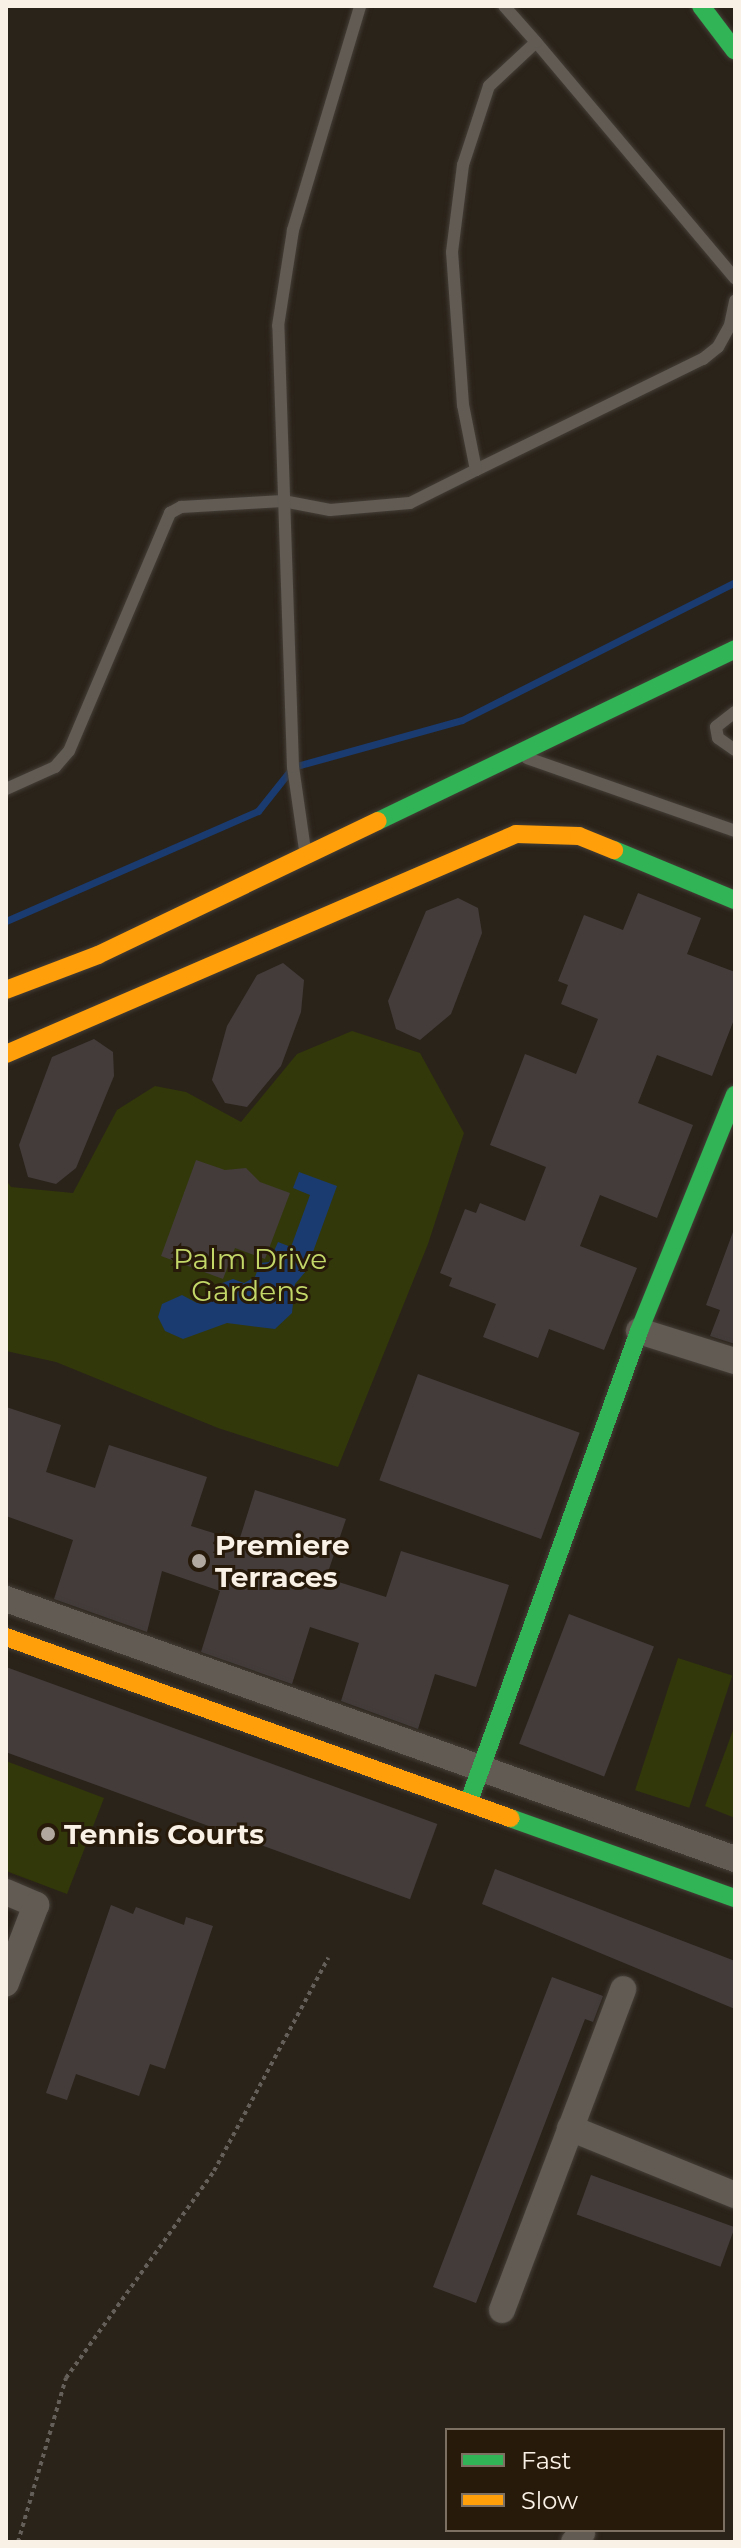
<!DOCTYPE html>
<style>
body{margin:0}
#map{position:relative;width:741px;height:2548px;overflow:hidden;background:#2a231a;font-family:Montserrat,sans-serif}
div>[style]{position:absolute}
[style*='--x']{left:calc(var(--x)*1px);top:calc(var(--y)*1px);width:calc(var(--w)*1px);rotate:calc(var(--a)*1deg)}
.green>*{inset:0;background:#32380a;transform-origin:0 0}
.water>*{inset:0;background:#1a3b70}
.stream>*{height:7px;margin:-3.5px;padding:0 3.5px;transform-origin:3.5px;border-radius:3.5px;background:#1a3b70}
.building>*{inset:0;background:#433c3b;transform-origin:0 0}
.path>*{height:4px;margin-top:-2px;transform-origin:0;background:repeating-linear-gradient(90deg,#655f59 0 4px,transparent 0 8px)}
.roads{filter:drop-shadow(0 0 2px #443e37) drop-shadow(0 0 2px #443e37)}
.lane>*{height:12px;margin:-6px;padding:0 6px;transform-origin:6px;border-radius:6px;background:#615b54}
.street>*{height:26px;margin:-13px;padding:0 13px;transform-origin:13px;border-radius:13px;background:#615b54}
.fast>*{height:18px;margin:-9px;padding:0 9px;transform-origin:9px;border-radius:9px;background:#30b455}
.slow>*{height:18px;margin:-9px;padding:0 9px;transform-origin:9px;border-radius:9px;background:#ff9f0a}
.dots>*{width:22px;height:22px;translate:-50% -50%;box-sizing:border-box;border:4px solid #271a0a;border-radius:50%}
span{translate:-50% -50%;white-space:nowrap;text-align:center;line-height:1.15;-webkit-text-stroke:6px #271a0a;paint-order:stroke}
.park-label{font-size:28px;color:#c3d768}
.poi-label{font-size:28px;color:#faf1e6;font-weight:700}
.left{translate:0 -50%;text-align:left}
.frame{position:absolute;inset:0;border:8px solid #faf1e6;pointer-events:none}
.legend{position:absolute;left:445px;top:2428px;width:280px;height:104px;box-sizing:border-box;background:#271a0a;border:2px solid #7b7062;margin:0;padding:10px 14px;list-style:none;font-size:24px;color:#faf1e6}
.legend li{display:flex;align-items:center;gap:16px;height:40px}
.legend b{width:40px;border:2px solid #7b7062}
</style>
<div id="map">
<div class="green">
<i style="clip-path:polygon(352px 1031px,420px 1053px,464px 1133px,428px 1244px,338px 1467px,218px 1428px,56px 1362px,6px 1351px,6px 1180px,11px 1187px,73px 1193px,117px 1110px,155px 1086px,186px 1092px,241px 1122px,297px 1054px)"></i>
<i style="left:678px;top:1658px;width:57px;height:139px;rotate:18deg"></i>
<i style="clip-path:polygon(735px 1725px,735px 1818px,705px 1806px)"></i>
<i style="clip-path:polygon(6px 1761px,104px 1798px,67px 1894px,6px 1871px)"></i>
</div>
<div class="water">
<i style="clip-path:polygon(299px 1172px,337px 1186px,306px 1271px,295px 1284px,292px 1313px,275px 1329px,227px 1323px,183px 1339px,165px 1331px,158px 1317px,162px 1304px,182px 1295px,197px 1303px,217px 1285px,233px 1279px,244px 1283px,255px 1277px,260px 1263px,269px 1262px,278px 1242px,291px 1247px,310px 1195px,293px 1188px)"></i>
</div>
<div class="stream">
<i style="--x:6;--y:921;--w:275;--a:-23.6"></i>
<i style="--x:258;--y:811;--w:56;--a:-51.5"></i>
<i style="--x:293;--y:767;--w:175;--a:-15.5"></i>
<i style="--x:462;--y:720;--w:306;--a:-26.8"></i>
</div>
<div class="building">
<i style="clip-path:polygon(638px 893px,701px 918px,687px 954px,735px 972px,735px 1017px,712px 1076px,657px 1055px,649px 1075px,638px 1103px,693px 1125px,657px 1218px,600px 1195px,580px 1246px,637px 1268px,604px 1350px,549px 1329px,538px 1358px,483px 1337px,496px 1304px,449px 1286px,452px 1278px,440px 1273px,465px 1209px,476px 1213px,480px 1203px,525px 1221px,546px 1167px,490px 1145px,525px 1054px,576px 1074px,598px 1019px,561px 1004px,568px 985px,558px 981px,584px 915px,623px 930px)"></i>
<i style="clip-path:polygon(458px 898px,478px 908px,482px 933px,451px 1014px,420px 1040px,396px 1029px,388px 1001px,426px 911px)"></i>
<i style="clip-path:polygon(283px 963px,304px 980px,301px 1012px,281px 1066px,247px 1107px,225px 1103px,212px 1080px,227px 1026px,257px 975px)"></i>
<i style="clip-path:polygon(94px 1039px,113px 1052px,114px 1076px,76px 1168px,56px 1184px,28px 1177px,19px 1145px,52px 1057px)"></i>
<i style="clip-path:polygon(196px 1160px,225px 1170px,246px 1168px,260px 1182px,290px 1193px,265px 1259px,235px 1248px,223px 1279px,161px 1256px)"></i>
<i style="clip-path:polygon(733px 1232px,735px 1233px,735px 1344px,710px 1336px,720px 1310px,706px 1305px)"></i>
<i style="left:418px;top:1374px;width:172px;height:113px;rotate:20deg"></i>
<i style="clip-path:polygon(6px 1407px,61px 1425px,46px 1472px,95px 1488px,109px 1445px,207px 1477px,191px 1526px,239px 1541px,255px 1490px,346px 1519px,326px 1578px,386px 1597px,401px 1551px,509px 1585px,476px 1687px,435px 1674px,418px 1729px,341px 1701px,359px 1643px,310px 1627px,292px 1684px,201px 1652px,220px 1591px,162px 1571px,147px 1632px,54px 1599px,73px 1540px,6px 1516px)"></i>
<i style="left:569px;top:1614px;width:91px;height:139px;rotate:21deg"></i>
<i style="left:6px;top:1667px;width:459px;height:80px;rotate:20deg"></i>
<i style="clip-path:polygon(495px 1869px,735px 1961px,735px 2009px,482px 1904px)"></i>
<i style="clip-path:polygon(111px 1905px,133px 1914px,136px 1907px,184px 1925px,186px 1917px,213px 1926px,165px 2069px,150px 2064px,139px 2096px,76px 2074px,67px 2100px,46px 2093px)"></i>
<i style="clip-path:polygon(552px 1977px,603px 1996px,593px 2022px,585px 2019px,476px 2303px,433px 2287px)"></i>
<i style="left:591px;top:2175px;width:153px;height:42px;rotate:20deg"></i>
</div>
<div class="path">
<i style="--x:18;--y:2542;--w:171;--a:-73.7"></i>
<i style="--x:66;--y:2378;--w:254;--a:-54.4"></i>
<i style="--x:214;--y:2171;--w:242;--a:-61.8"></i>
</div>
<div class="roads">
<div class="lane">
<i style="--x:536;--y:42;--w:309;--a:49.9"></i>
<i style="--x:476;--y:470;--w:253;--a:-26.1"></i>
<i style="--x:703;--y:359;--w:19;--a:-39"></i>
<i style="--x:718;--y:347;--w:25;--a:-61"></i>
<i style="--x:730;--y:325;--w:25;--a:-78"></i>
<i style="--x:735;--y:712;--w:24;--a:142"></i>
<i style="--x:716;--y:727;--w:11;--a:80"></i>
<i style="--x:718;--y:738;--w:21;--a:35"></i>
<i style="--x:527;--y:758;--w:220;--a:19.3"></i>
<i style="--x:6;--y:789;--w:54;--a:-24.2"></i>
<i style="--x:55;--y:767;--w:21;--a:-49"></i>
<i style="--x:69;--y:751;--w:259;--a:-67"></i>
<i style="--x:170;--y:513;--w:13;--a:-29"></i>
<i style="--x:181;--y:507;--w:102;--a:-3.4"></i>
<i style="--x:283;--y:501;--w:48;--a:10.8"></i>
<i style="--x:330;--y:510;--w:80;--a:-5"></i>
<i style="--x:410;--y:503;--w:74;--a:-26.6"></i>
<i style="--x:476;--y:470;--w:66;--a:-101.3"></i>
<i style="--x:463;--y:405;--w:153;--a:-94.1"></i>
<i style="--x:452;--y:252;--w:88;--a:-82.8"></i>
<i style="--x:463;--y:165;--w:83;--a:-71.8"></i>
<i style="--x:489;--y:86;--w:64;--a:-43.1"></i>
<i style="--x:536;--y:42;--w:48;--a:-131.6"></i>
<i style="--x:305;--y:850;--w:84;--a:-98.2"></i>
<i style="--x:293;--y:767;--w:441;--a:-91.9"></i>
<i style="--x:278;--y:326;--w:97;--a:-81.1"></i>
<i style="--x:293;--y:230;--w:234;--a:-73.3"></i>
</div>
<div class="street">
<i style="--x:639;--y:1331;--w:101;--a:17.4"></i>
<i style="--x:6;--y:1599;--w:774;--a:19.63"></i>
<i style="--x:6;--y:1892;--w:33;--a:23"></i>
<i style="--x:36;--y:1905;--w:84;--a:111"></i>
<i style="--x:570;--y:2128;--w:178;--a:22.1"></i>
<i style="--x:502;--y:2310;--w:343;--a:-69.3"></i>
<i style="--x:574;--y:2542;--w:12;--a:-48"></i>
</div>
<div class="fast">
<i style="--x:701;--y:6;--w:56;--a:52.9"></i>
<i style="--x:378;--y:821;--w:396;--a:-25.7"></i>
<i style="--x:614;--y:850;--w:131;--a:22.5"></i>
<i style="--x:469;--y:1801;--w:500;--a:-70.1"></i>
<i style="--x:639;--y:1331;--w:255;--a:-67.9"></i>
<i style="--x:510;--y:1818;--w:239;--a:19.6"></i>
</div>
<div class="slow">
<i style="--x:6;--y:990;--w:98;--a:-20.8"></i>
<i style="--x:98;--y:955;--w:310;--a:-25.6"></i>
<i style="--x:6;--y:1054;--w:555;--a:-23.33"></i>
<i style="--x:516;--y:834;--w:63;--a:1.8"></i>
<i style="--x:579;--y:836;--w:38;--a:22"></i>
<i style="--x:6;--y:1637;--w:536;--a:19.75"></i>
</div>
</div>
<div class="dots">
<i style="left:199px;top:1561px;background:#b1a99f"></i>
<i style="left:48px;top:1834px;background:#b1a99f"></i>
</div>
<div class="park-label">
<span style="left:250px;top:1275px">Palm Drive<br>Gardens</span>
</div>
<div class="poi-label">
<span class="left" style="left:215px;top:1561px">Premiere<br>Terraces</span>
<span class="left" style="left:64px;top:1834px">Tennis Courts</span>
</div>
<div class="frame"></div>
<ul class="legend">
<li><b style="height:10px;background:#30b455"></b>Fast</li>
<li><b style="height:10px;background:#ff9f0a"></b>Slow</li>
</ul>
</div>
